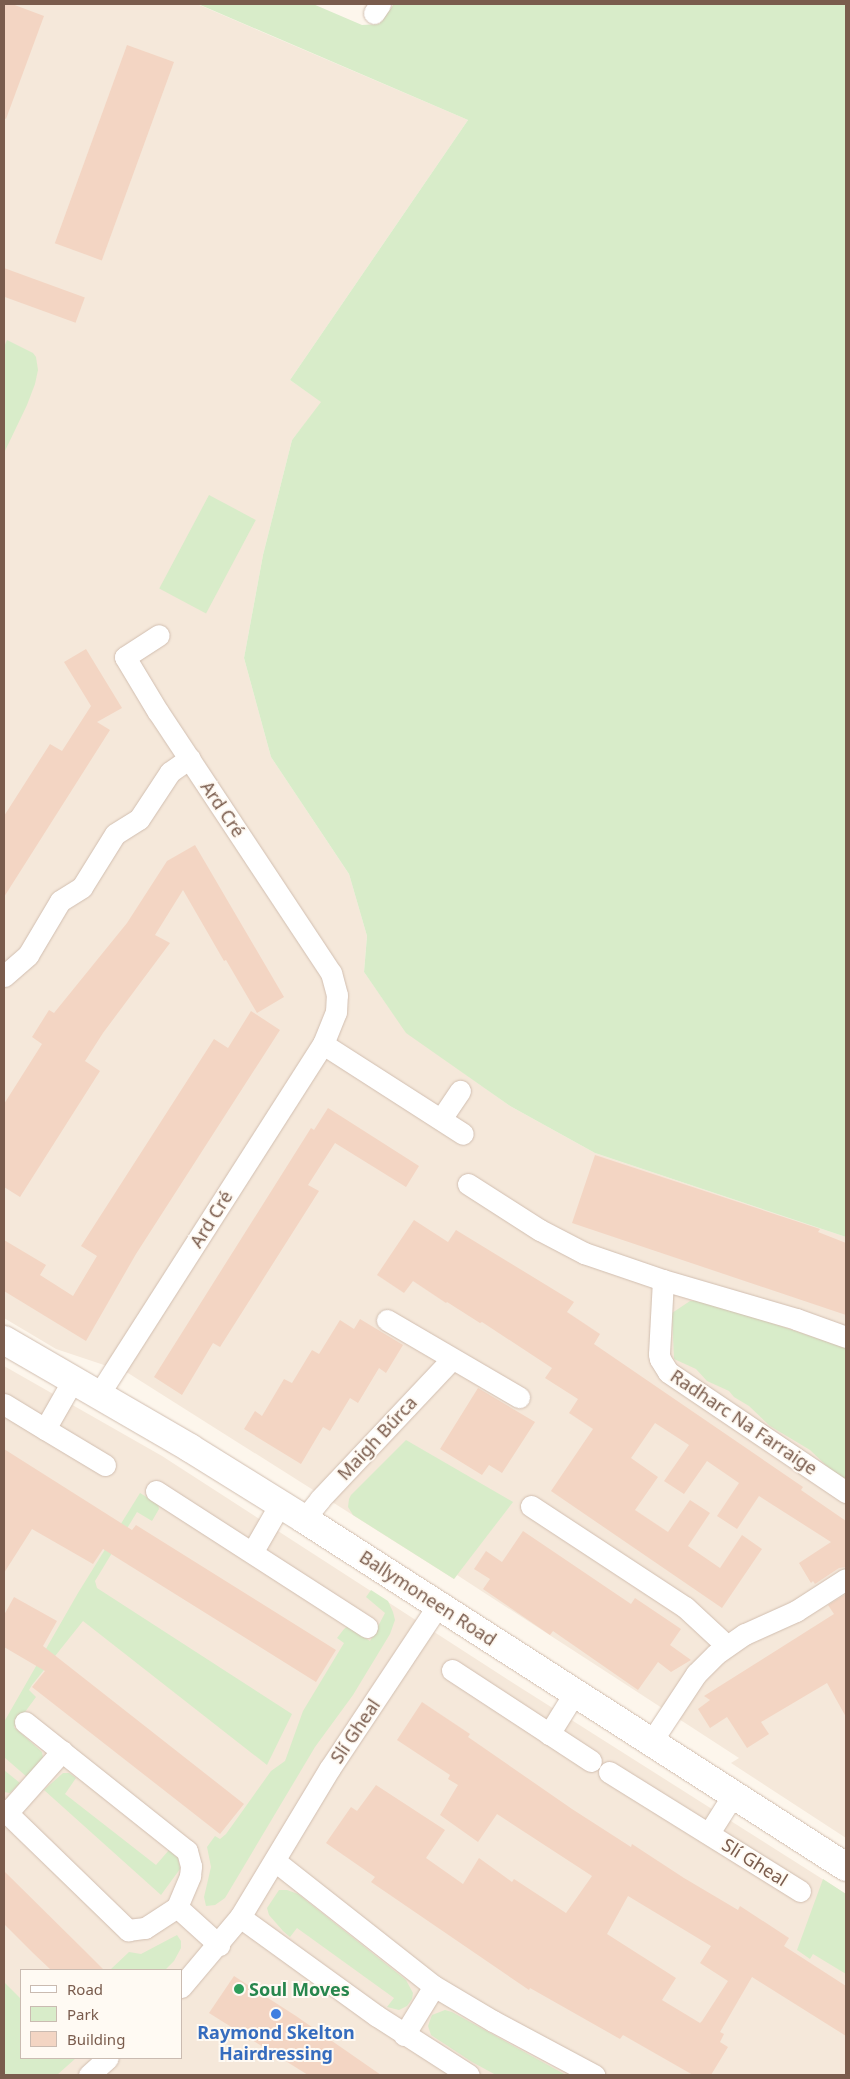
<!DOCTYPE html>
<meta charset="utf-8">
<style>
body{margin:0}
#map{position:relative;width:850px;height:2079px;overflow:hidden;background:#fdf6ec;font-family:"Noto Sans",sans-serif}
div>[style]{position:absolute}
[style*='--x']{left:calc(var(--x)*1px);top:calc(var(--y)*1px);width:calc(var(--w)*1px);rotate:calc(var(--a)*1deg)}
.residential>*{inset:0;background:#f5e8da}
.green>*{inset:0;background:#d8ecc9;transform-origin:0 0}
.building>*{inset:0;background:#f3d5c3;transform-origin:0 0}
.roads{filter:drop-shadow(0 0 1px #d1beb0) drop-shadow(0 0 1px #d1beb0)}
.street>*{height:21px;margin:-10.5px;padding:0 10.5px;transform-origin:10.5px;border-radius:10.5px;background:#fff}
.secondary>*{height:28px;margin:-14px;padding:0 14px;transform-origin:14px;border-radius:14px;background:#fff}
.dots>*{width:14px;height:14px;translate:-50% -50%;box-sizing:border-box;border:2px solid #fffaf3;border-radius:50%}
span{translate:-50% -50%;white-space:nowrap;text-align:center;line-height:1.15;-webkit-text-stroke:4px #fffaf3;paint-order:stroke}
.street-label{font-size:18px;color:#7a5c4d}
.leisure-label{font-size:18px;color:#27864d;font-weight:700}
.left{translate:0 -50%;text-align:left}
.shop-label{font-size:18px;color:#366cbe;font-weight:700}
.frame{position:absolute;inset:0;border:5px solid #7a5c4d;pointer-events:none}
.legend{position:absolute;left:20px;top:1969px;width:162px;height:90px;box-sizing:border-box;background:#fffaf3;border:1px solid #cabbb1;margin:0;padding:6px 9px;list-style:none;font-size:15px;color:#7a5c4d}
.legend li{display:flex;align-items:center;gap:10px;height:25px}
.legend b{width:25px;border:1px solid #cabbb1}
</style>
<div id="map">
<div class="residential">
<i style="clip-path:polygon(4px 4px,197px 4px,468px 120px,290px 380px,322px 402px,292px 440px,263px 555px,244px 658px,271px 757px,349px 874px,367px 936px,364px 972px,406px 1032px,510px 1106px,595px 1153px,846px 1237px,846px 1838px,731px 1763px,739px 1758px,457px 1575px,454px 1579px,128px 1373px,56px 1349px,4px 1318px)"></i>
<i style="clip-path:polygon(evenodd,4px 1366px,162px 1456px,510px 1681px,846px 1894px,846px 2075px,4px 2075px,4px 1366px,21px 1970px,181px 1970px,181px 2058px,21px 2058px,21px 1970px)"></i>
</div>
<div class="green">
<i style="clip-path:polygon(198px 4px,313px 4px,362px 25px,379px 24px,394px 4px,846px 4px,846px 1237px,595px 1153px,510px 1106px,406px 1033px,364px 972px,367px 936px,349px 874px,271px 757px,244px 658px,263px 555px,292px 440px,321px 402px,290px 380px,468px 120px)"></i>
<i style="clip-path:polygon(7px 340px,33px 353px,36px 357px,38px 370px,35px 384px,27px 405px,4px 453px,4px 347px)"></i>
<i style="left:209px;top:495px;width:53px;height:106px;rotate:28deg"></i>
<i style="clip-path:polygon(690px 1301px,699px 1301px,754px 1317px,846px 1348px,846px 1479px,832px 1471px,810px 1450px,770px 1426px,749px 1406px,734px 1397px,729px 1391px,707px 1381px,696px 1369px,674px 1359px,672px 1313px)"></i>
<i style="clip-path:polygon(406px 1440px,513px 1502px,454px 1579px,353px 1515px,348px 1507px,349px 1499px,351px 1495px)"></i>
<i style="clip-path:polygon(140px 1493px,158px 1504px,159px 1509px,152px 1521px,137px 1512px,95px 1581px,97px 1588px,292px 1714px,267px 1765px,83px 1621px,32px 1685px,29px 1690px,36px 1697px,14px 1727px,42px 1752px,43px 1758px,27px 1777px,4px 1757px,4px 1722px,78px 1593px)"></i>
<i style="clip-path:polygon(371px 1590px,388px 1601px,393px 1612px,395px 1620px,390px 1634px,353px 1695px,315px 1747px,225px 1898px,215px 1905px,206px 1906px,204px 1897px,211px 1867px,207px 1847px,215px 1836px,220px 1839px,226px 1834px,271px 1771px,285px 1761px,303px 1711px,344px 1643px,337px 1638px,344px 1629px,348px 1626px,370px 1641px,374px 1634px,385px 1613px,366px 1597px)"></i>
<i style="clip-path:polygon(4px 1770px,20px 1783px,10px 1793px,4px 1792px)"></i>
<i style="clip-path:polygon(63px 1773px,69px 1773px,76px 1778px,65px 1794px,156px 1865px,169px 1850px,178px 1858px,180px 1869px,161px 1895px,44px 1790px)"></i>
<i style="clip-path:polygon(823px 1879px,846px 1894px,846px 1974px,813px 1954px,810px 1959px,797px 1950px)"></i>
<i style="clip-path:polygon(279px 1890px,287px 1890px,298px 1894px,406px 1980px,413px 1993px,412px 1999px,407px 2006px,399px 2010px,387px 2007px,394px 1998px,297px 1928px,290px 1937px,283px 1931px,269px 1915px,267px 1908px)"></i>
<i style="clip-path:polygon(177px 1935px,181px 1941px,181px 1948px,174px 1961px,165px 1970px,110px 1970px,129px 1952px,141px 1954px)"></i>
<i style="clip-path:polygon(4px 1982px,21px 1999px,21px 2058px,76px 2058px,57px 2075px,4px 2075px)"></i>
<i style="clip-path:polygon(445px 2010px,452px 2012px,566px 2075px,496px 2075px,472px 2062px,431px 2035px,428px 2026px,432px 2015px)"></i>
</div>
<div class="building">
<i style="clip-path:polygon(4px 4px,12px 4px,44px 16px,6px 119px,4px 118px)"></i>
<i style="left:127px;top:45px;width:50px;height:211px;rotate:20deg"></i>
<i style="left:4px;top:268px;width:86px;height:27px;rotate:20deg"></i>
<i style="clip-path:polygon(86px 649px,122px 708px,97px 722px,110px 730px,4px 897px,4px 816px,50px 744px,62px 751px,91px 706px,64px 662px)"></i>
<i style="clip-path:polygon(195px 845px,284px 997px,257px 1013px,226px 960px,224px 961px,183px 890px,155px 935px,170px 943px,103px 1033px,85px 1061px,100px 1071px,20px 1197px,4px 1187px,4px 1104px,42px 1044px,32px 1037px,49px 1010px,54px 1013px,127px 923px,167px 861px)"></i>
<i style="clip-path:polygon(251px 1011px,280px 1030px,136px 1254px,86px 1341px,4px 1291px,4px 1240px,46px 1265px,40px 1275px,73px 1296px,97px 1256px,81px 1246px,214px 1039px,228px 1048px)"></i>
<i style="clip-path:polygon(328px 1108px,419px 1166px,406px 1187px,335px 1143px,308px 1185px,319px 1191px,220px 1347px,213px 1343px,182px 1395px,154px 1377px,311px 1128px,314px 1130px)"></i>
<i style="clip-path:polygon(595px 1155px,820px 1229px,818px 1232px,846px 1243px,846px 1315px,572px 1223px)"></i>
<i style="clip-path:polygon(414px 1220px,448px 1242px,456px 1230px,574px 1302px,567px 1312px,600px 1334px,594px 1344px,803px 1487px,801px 1490px,846px 1521px,846px 1567px,839px 1568px,815px 1584px,813px 1581px,811px 1583px,799px 1563px,831px 1542px,759px 1496px,737px 1529px,717px 1516px,739px 1483px,707px 1461px,684px 1494px,664px 1481px,689px 1445px,655px 1423px,631px 1458px,658px 1477px,635px 1510px,668px 1532px,690px 1500px,710px 1513px,688px 1546px,720px 1568px,742px 1535px,762px 1549px,722px 1608px,551px 1491px,593px 1429px,569px 1413px,578px 1399px,545px 1378px,552px 1368px,482px 1322px,480px 1323px,447px 1302px,446px 1303px,413px 1281px,404px 1293px,377px 1275px)"></i>
<i style="clip-path:polygon(360px 1319px,403px 1345px,386px 1373px,379px 1368px,358px 1403px,350px 1398px,330px 1431px,323px 1427px,301px 1464px,244px 1429px,255px 1411px,262px 1416px,284px 1379px,292px 1383px,312px 1350px,319px 1354px,340px 1320px,354px 1329px)"></i>
<i style="clip-path:polygon(478px 1388px,535px 1422px,502px 1473px,489px 1465px,482px 1475px,440px 1449px)"></i>
<i style="clip-path:polygon(4px 1449px,132px 1530px,136px 1525px,336px 1650px,316px 1682px,103px 1549px,93px 1564px,32px 1529px,4px 1573px)"></i>
<i style="clip-path:polygon(523px 1531px,631px 1604px,635px 1598px,681px 1629px,670px 1645px,691px 1660px,671px 1672px,658px 1662px,638px 1690px,553px 1631px,550px 1635px,483px 1589px,490px 1579px,474px 1569px,486px 1551px,502px 1562px)"></i>
<i style="clip-path:polygon(846px 1594px,846px 1717px,827px 1683px,761px 1722px,769px 1734px,747px 1748px,727px 1717px,710px 1728px,698px 1709px,710px 1700px,704px 1696px,834px 1614px,828px 1605px)"></i>
<i style="clip-path:polygon(14px 1597px,57px 1621px,43px 1646px,244px 1804px,220px 1834px,32px 1687px,45px 1671px,4px 1647px,4px 1615px)"></i>
<i style="clip-path:polygon(evenodd,422px 1702px,470px 1734px,468px 1737px,572px 1809px,631px 1847px,632px 1844px,684px 1878px,738px 1910px,740px 1906px,789px 1938px,784px 1946px,846px 1986px,846px 2036px,752px 1977px,720px 2032px,724px 2034px,720px 2042px,728px 2047px,711px 2075px,693px 2075px,623px 2035px,620px 2039px,530px 1988px,529px 1990px,371px 1882px,375px 1877px,326px 1843px,351px 1807px,357px 1811px,376px 1785px,445px 1830px,426px 1858px,463px 1884px,479px 1858px,512px 1882px,514px 1879px,566px 1913px,592px 1876px,497px 1814px,478px 1842px,440px 1815px,458px 1785px,448px 1779px,450px 1775px,397px 1740px,422px 1702px,628px 1896px,711px 1946px,700px 1963px,728px 1981px,702px 2021px,700px 2023px,662px 2000px,676px 1978px,607px 1934px,628px 1896px)"></i>
<i style="clip-path:polygon(4px 1871px,86px 1952px,104px 1970px,51px 1970px,32px 1952px,4px 1924px)"></i>
<i style="clip-path:polygon(234px 1976px,296px 2016px,381px 2075px,308px 2075px,209px 2013px)"></i>
</div>
<div class="roads">
<div class="street">
<i style="--x:374;--y:13;--w:11;--a:-56"></i>
<i style="--x:4;--y:976;--w:32;--a:-41"></i>
<i style="--x:28;--y:955;--w:63;--a:-59.3"></i>
<i style="--x:60;--y:901;--w:26;--a:-32"></i>
<i style="--x:82;--y:887;--w:62;--a:-58.1"></i>
<i style="--x:115;--y:834;--w:28;--a:-32"></i>
<i style="--x:139;--y:819;--w:56;--a:-56.6"></i>
<i style="--x:170;--y:772;--w:24;--a:-35"></i>
<i style="--x:323;--y:1044;--w:166;--a:32.7"></i>
<i style="--x:441;--y:1119;--w:34;--a:-56"></i>
<i style="--x:468;--y:1184;--w:85;--a:32.6"></i>
<i style="--x:540;--y:1230;--w:50;--a:27.6"></i>
<i style="--x:584;--y:1253;--w:83;--a:18.9"></i>
<i style="--x:663;--y:1280;--w:139;--a:16.3"></i>
<i style="--x:796;--y:1319;--w:53;--a:19.8"></i>
<i style="--x:663;--y:1280;--w:74;--a:93.1"></i>
<i style="--x:659;--y:1354;--w:5;--a:79"></i>
<i style="--x:660;--y:1359;--w:15;--a:58"></i>
<i style="--x:668;--y:1372;--w:215;--a:34"></i>
<i style="--x:387;--y:1320;--w:153;--a:30.3"></i>
<i style="--x:73;--y:1380;--w:56;--a:119.7"></i>
<i style="--x:45;--y:1429;--w:70;--a:31"></i>
<i style="--x:99;--y:1394;--w:416;--a:-57.4"></i>
<i style="--x:323;--y:1044;--w:35;--a:-68"></i>
<i style="--x:336;--y:1012;--w:17;--a:-87"></i>
<i style="--x:337;--y:995;--w:23;--a:-105"></i>
<i style="--x:331;--y:973;--w:313;--a:-123.5"></i>
<i style="--x:158;--y:712;--w:64;--a:-121"></i>
<i style="--x:125;--y:657;--w:40;--a:-32.9"></i>
<i style="--x:4;--y:1404;--w:48;--a:31.4"></i>
<i style="--x:156;--y:1491;--w:251;--a:32.8"></i>
<i style="--x:531;--y:1506;--w:184;--a:33.3"></i>
<i style="--x:685;--y:1607;--w:57;--a:42.9"></i>
<i style="--x:304;--y:1519;--w:26;--a:-51"></i>
<i style="--x:320;--y:1499;--w:192;--a:-46.7"></i>
<i style="--x:253;--y:1551;--w:54;--a:-60.1"></i>
<i style="--x:452;--y:1670;--w:166;--a:33.2"></i>
<i style="--x:549;--y:1734;--w:49;--a:-58.2"></i>
<i style="--x:651;--y:1742;--w:82;--a:-56.5"></i>
<i style="--x:696;--y:1674;--w:28;--a:-45"></i>
<i style="--x:716;--y:1654;--w:35;--a:-35"></i>
<i style="--x:745;--y:1634;--w:56;--a:-24.3"></i>
<i style="--x:796;--y:1611;--w:59;--a:-32.6"></i>
<i style="--x:609;--y:1772;--w:225;--a:31.9"></i>
<i style="--x:4;--y:1810;--w:173;--a:44.1"></i>
<i style="--x:128;--y:1930;--w:17;--a:-7"></i>
<i style="--x:145;--y:1928;--w:38;--a:-33"></i>
<i style="--x:177;--y:1907;--w:34;--a:-67"></i>
<i style="--x:190;--y:1876;--w:10;--a:-84"></i>
<i style="--x:191;--y:1866;--w:16;--a:-105"></i>
<i style="--x:187;--y:1851;--w:207;--a:-141.5"></i>
<i style="--x:7;--y:1813;--w:83;--a:-48.4"></i>
<i style="--x:709;--y:1833;--w:45;--a:-57.7"></i>
<i style="--x:275;--y:1861;--w:202;--a:38.2"></i>
<i style="--x:434;--y:1986;--w:69;--a:30.7"></i>
<i style="--x:493;--y:2021;--w:115;--a:28.1"></i>
<i style="--x:177;--y:1907;--w:57;--a:42.1"></i>
<i style="--x:240;--y:1917;--w:169;--a:35.9"></i>
<i style="--x:377;--y:2016;--w:109;--a:32.7"></i>
<i style="--x:181;--y:1987;--w:92;--a:-49.9"></i>
<i style="--x:240;--y:1917;--w:174;--a:-58.9"></i>
<i style="--x:330;--y:1768;--w:197;--a:-56.4"></i>
<i style="--x:404;--y:2035;--w:57;--a:-58.5"></i>
<i style="--x:89;--y:2075;--w:25;--a:-42"></i>
</div>
<div class="secondary">
<i style="--x:4;--y:1340;--w:215;--a:30.1"></i>
<i style="--x:190;--y:1448;--w:134;--a:31.9"></i>
<i style="--x:304;--y:1519;--w:644;--a:32.7"></i>
</div>
</div>
<div class="dots">
<i style="left:239px;top:1989px;background:#2e9e5b"></i>
<i style="left:276px;top:2014px;background:#3f7fe0"></i>
</div>
<div class="street-label">
<span style="left:223px;top:809px;rotate:56deg">Ard Cré</span>
<span style="left:211px;top:1219px;rotate:-58deg">Ard Cré</span>
<span style="left:744px;top:1422px;rotate:34deg">Radharc Na Farraige</span>
<span style="left:377px;top:1438px;rotate:-47deg">Maigh Búrca</span>
<span style="left:428px;top:1598px;rotate:33deg">Ballymoneen Road</span>
<span style="left:355px;top:1731px;rotate:-56deg">Slí Gheal</span>
<span style="left:755px;top:1862px;rotate:32deg">Slí Gheal</span>
</div>
<div class="leisure-label">
<span class="left" style="left:249px;top:1989px">Soul Moves</span>
</div>
<div class="shop-label">
<span style="left:276px;top:2043px">Raymond Skelton<br>Hairdressing</span>
</div>
<div class="frame"></div>
<ul class="legend">
<li><b style="height:6px;background:#fff"></b>Road</li>
<li><b style="height:14px;background:#d8ecc9"></b>Park</li>
<li><b style="height:14px;background:#f3d5c3"></b>Building</li>
</ul>
</div>
